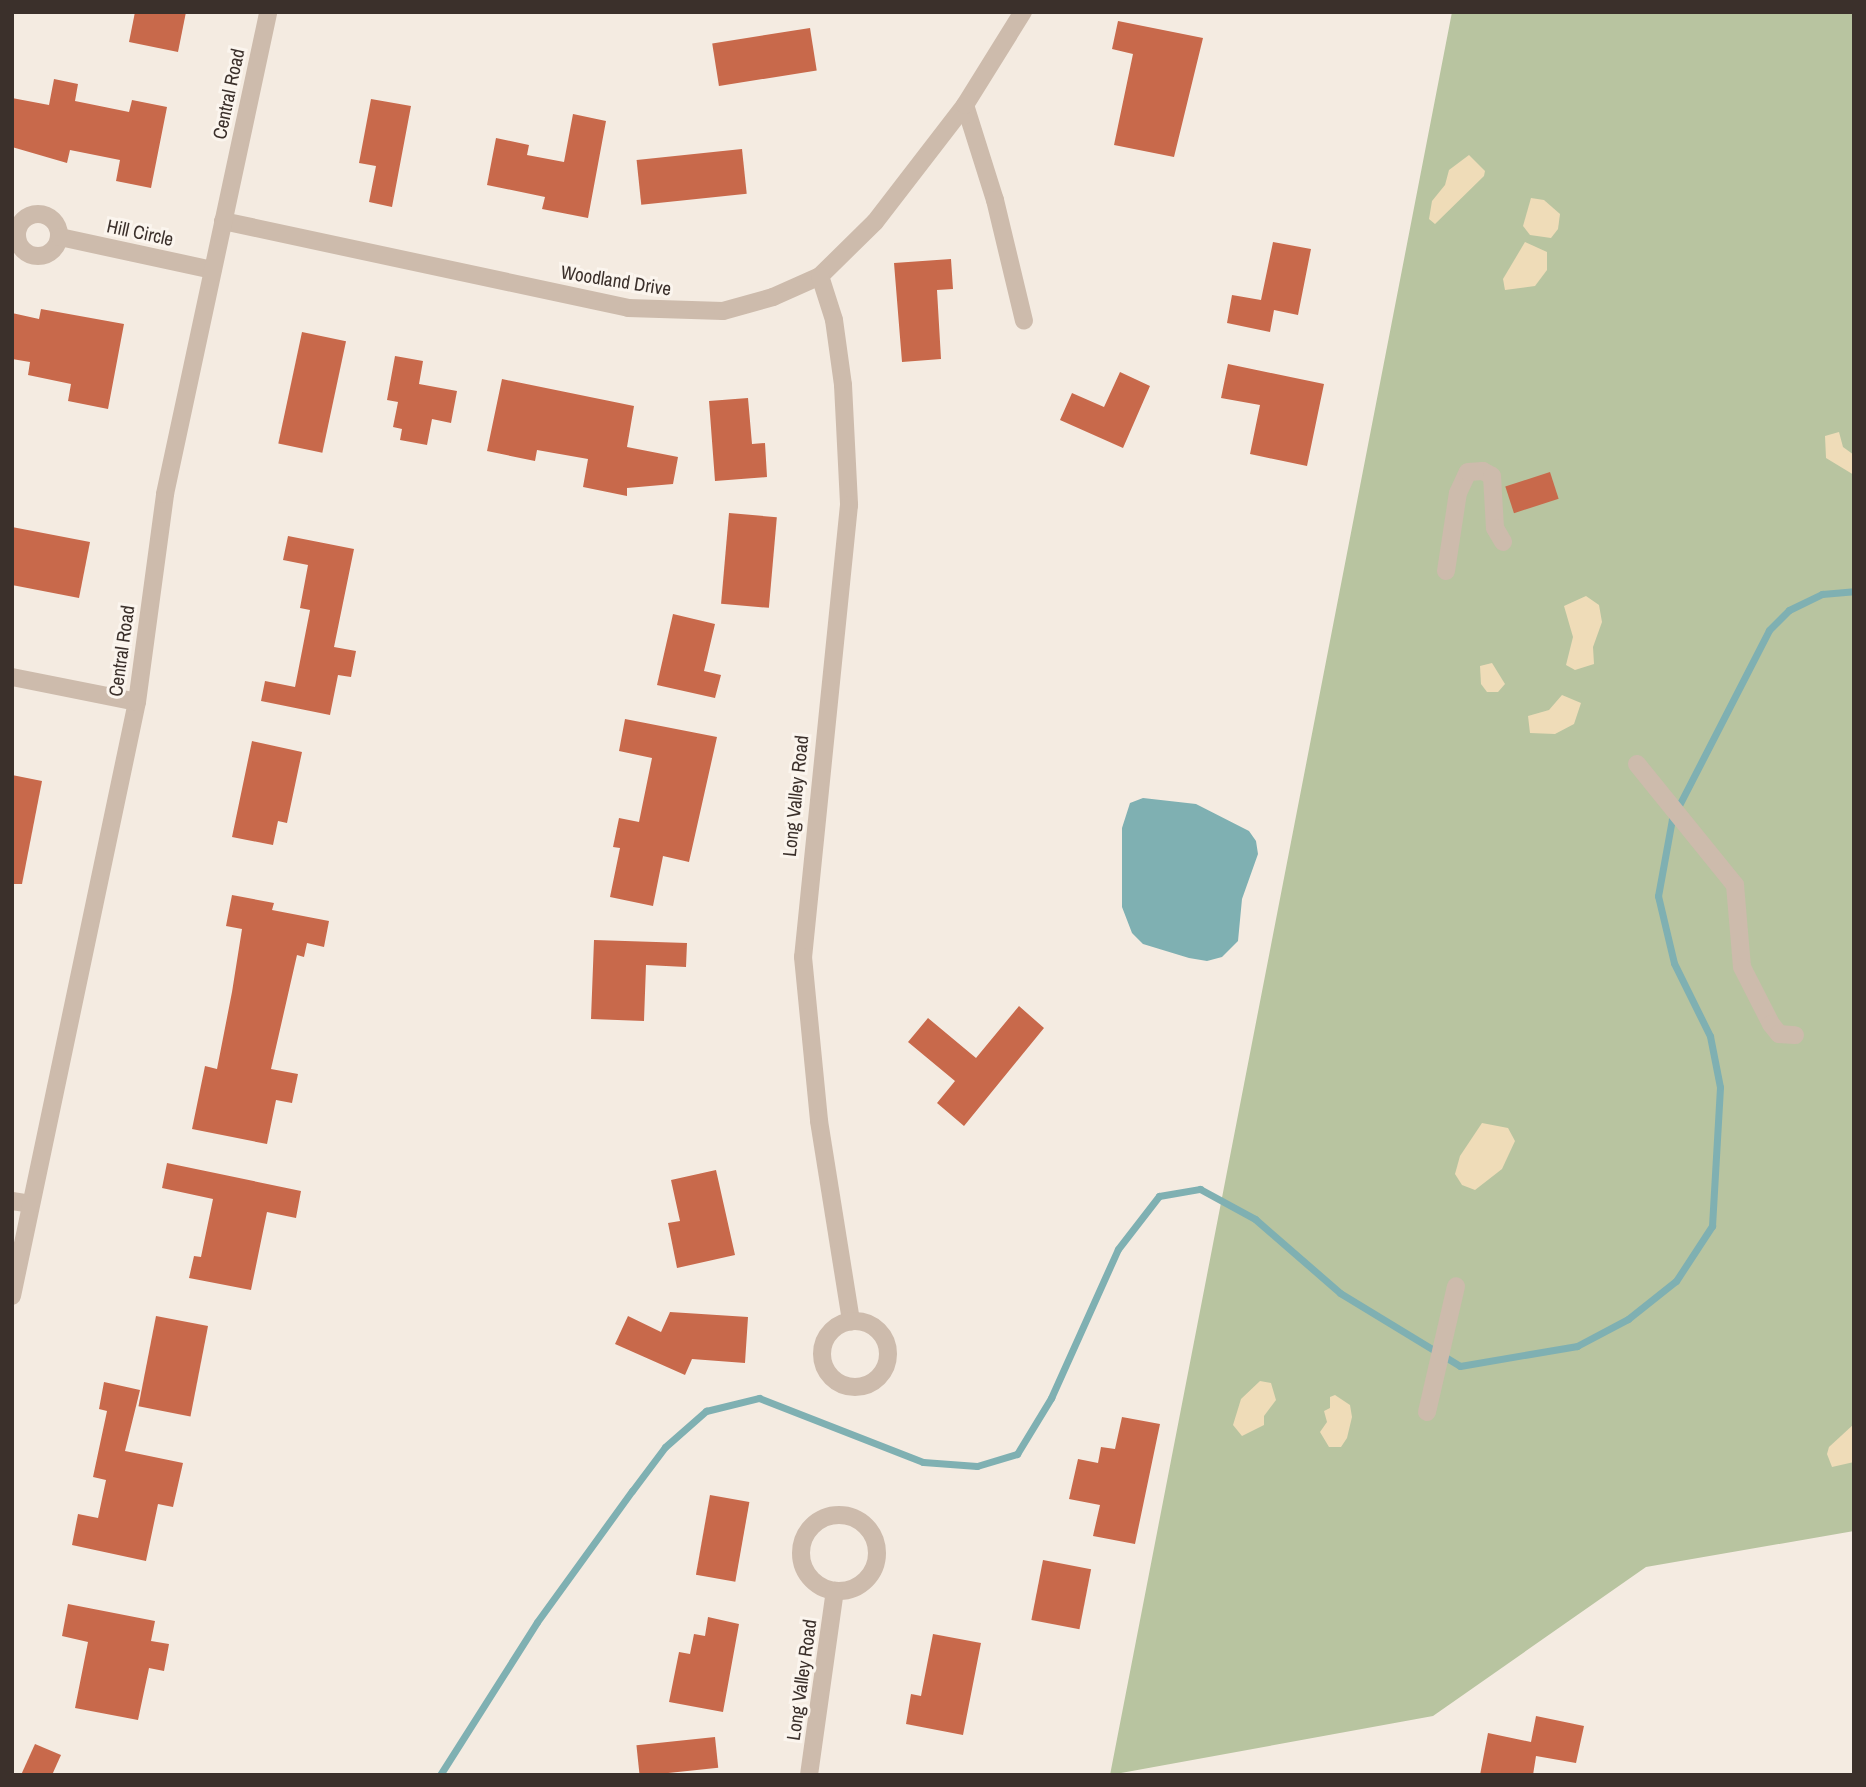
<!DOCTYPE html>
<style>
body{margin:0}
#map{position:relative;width:1866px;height:1787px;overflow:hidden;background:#f4ebe1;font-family:"Archivo Narrow",sans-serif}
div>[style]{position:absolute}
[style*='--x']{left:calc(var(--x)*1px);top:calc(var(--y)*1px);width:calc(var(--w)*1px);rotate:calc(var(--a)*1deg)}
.green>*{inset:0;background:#b8c4a0}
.sand>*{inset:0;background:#efdcb8}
.water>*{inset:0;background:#7fb0b2}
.stream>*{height:7px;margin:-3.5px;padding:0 3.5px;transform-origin:3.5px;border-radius:3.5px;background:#7fb0b2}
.building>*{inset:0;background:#c8694b;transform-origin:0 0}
.minor>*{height:18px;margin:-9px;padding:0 9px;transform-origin:9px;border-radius:9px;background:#cdbbac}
.minor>.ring{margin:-9px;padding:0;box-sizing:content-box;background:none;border:18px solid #cdbbac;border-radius:50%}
span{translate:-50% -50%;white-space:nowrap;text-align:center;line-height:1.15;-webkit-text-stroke:6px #fbf5ee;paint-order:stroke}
.street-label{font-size:19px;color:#3b302b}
.frame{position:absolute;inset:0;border:14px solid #3b302b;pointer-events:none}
</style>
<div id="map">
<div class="green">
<i style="clip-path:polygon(1452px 12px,1854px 12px,1854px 1531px,1646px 1567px,1433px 1716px,1110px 1775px)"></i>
</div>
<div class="sand">
<i style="clip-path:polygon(1469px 155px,1485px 171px,1484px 176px,1435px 224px,1429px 219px,1432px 201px,1445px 185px,1449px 170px)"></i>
<i style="clip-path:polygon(1531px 198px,1544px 200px,1560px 214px,1558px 229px,1551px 238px,1530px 235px,1523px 226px)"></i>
<i style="clip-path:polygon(1525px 242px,1547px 252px,1547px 270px,1535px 286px,1505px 290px,1503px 279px)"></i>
<i style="clip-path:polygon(1839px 432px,1843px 447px,1854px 455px,1854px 475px,1826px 458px,1825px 436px)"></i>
<i style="clip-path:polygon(1586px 596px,1599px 605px,1602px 622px,1593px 647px,1594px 664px,1575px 670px,1566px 665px,1573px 637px,1564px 606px)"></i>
<i style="clip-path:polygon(1492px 663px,1505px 684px,1498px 692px,1487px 692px,1481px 684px,1480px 666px)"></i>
<i style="clip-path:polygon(1562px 695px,1581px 703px,1574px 724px,1555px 734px,1530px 733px,1528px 716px,1549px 710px)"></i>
<i style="clip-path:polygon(1482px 1123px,1508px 1128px,1515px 1141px,1502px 1169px,1475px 1190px,1462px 1185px,1455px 1174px,1460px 1156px)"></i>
<i style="clip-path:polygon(1260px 1381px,1271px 1383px,1276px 1400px,1264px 1416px,1264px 1425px,1242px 1436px,1233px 1425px,1241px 1399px)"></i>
<i style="clip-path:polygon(1335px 1395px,1350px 1405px,1352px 1417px,1347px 1438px,1341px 1447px,1329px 1447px,1320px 1432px,1327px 1422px,1324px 1411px,1330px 1408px,1330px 1397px)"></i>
<i style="clip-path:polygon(1854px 1424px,1854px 1462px,1832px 1467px,1827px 1454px,1829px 1447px)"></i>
</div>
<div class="water">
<i style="clip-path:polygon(1143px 798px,1196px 804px,1249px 831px,1256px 841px,1258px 854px,1242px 899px,1238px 941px,1222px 957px,1207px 961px,1189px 958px,1143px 944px,1132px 933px,1122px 907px,1122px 828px,1130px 803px)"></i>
</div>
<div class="stream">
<i style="--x:440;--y:1775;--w:181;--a:-57.6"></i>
<i style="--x:537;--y:1622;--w:162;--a:-54.1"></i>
<i style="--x:632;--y:1491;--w:55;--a:-53.1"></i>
<i style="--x:665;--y:1447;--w:55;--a:-41.3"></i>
<i style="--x:706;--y:1411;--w:55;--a:-13.8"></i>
<i style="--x:759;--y:1398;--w:176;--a:21.3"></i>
<i style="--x:923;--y:1462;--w:54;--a:4.2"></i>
<i style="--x:977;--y:1466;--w:42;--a:-16.7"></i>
<i style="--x:1017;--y:1454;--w:66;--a:-58.7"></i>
<i style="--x:1051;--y:1398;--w:163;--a:-65.8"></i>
<i style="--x:1118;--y:1249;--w:67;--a:-52.3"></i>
<i style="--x:1159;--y:1196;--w:42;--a:-9.7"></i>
<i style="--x:1200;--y:1189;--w:63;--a:28.6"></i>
<i style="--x:1255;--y:1219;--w:113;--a:41"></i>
<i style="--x:1340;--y:1293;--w:140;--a:31.3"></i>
<i style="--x:1460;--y:1366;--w:119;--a:-9.7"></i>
<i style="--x:1577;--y:1346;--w:58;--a:-27.9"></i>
<i style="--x:1628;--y:1319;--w:61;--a:-38.4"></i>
<i style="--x:1676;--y:1281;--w:66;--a:-56.8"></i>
<i style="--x:1712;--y:1226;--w:139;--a:-86.7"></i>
<i style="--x:1720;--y:1087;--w:52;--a:-101.1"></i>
<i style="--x:1710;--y:1036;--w:81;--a:-116.3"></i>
<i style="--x:1674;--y:963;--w:69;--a:-103.4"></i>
<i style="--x:1658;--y:896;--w:78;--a:-79.7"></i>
<i style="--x:1672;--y:819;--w:212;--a:-62.8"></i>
<i style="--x:1769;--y:630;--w:28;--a:-45"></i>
<i style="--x:1789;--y:610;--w:37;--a:-26"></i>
<i style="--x:1822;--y:594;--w:32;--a:-5"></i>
</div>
<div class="building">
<i style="clip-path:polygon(135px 12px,186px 12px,178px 52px,129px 42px)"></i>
<i style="clip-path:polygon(1118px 21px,1203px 38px,1174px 157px,1114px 145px,1133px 54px,1112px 49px)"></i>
<i style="left:810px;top:28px;width:43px;height:99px;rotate:81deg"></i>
<i style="clip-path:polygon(54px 79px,78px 84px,75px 101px,129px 112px,132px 100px,167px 107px,151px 188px,116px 181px,120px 160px,70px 150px,67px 163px,12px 147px,12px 98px,49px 105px)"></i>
<i style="clip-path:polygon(371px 99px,411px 106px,392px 207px,369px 202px,376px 166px,359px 163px)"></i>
<i style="clip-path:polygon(573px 114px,606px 121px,588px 218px,542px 209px,545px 197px,487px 185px,496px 138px,529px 145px,527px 155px,564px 162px)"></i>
<i style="left:742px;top:149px;width:45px;height:106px;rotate:84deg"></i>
<i style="clip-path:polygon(1273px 242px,1311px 249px,1298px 315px,1274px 310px,1270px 332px,1227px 323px,1232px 295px,1261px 300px)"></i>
<i style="clip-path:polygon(951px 259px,953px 289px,937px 290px,941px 359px,902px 362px,894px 263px)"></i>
<i style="clip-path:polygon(41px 309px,124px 324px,108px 409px,68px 401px,71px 384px,28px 375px,30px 362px,12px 359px,12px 313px,39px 319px)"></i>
<i style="left:302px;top:332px;width:45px;height:114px;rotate:12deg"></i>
<i style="clip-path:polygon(395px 356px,423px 361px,419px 384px,457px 391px,451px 423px,432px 419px,427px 445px,400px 440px,402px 429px,393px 427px,398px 402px,387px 400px)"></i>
<i style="clip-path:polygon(1228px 364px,1324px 384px,1307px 466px,1250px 454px,1260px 405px,1221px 398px)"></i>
<i style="clip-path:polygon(1120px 372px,1150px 386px,1123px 448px,1060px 420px,1072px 393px,1104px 407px)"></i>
<i style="clip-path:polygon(502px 379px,634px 406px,627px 447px,678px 457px,673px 484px,627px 488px,627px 496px,583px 487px,588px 459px,537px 450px,535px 461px,487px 451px)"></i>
<i style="clip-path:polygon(748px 398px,752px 444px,765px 443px,767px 477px,715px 481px,709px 401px)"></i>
<i style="left:1550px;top:472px;width:28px;height:47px;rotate:72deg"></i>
<i style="left:729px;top:513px;width:48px;height:91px;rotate:5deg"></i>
<i style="clip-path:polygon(12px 527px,90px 542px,79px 598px,12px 585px)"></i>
<i style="clip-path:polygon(288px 536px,354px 549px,334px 647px,356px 651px,351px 677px,338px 675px,330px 715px,261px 701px,265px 681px,295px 687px,310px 610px,300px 608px,308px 565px,283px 560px)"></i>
<i style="clip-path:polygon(673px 614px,715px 624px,704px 671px,721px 675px,715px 698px,657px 685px)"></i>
<i style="clip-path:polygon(625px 719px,717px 737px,689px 862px,663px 856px,653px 906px,610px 897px,620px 848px,613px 847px,619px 818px,639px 822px,652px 758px,619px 751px)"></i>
<i style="clip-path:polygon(252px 741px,302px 752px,287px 823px,278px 821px,273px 845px,232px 837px)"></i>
<i style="clip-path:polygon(12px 775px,42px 781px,22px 884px,12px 884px)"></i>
<i style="clip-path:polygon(232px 895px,274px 903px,272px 910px,329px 921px,324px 947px,307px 943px,304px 957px,297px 955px,271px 1069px,298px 1074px,292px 1103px,276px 1100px,267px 1144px,192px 1129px,205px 1066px,217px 1069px,232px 992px,242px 929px,226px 926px)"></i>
<i style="clip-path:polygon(594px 940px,687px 943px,686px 967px,646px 965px,644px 1021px,591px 1019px)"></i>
<i style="clip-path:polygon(1019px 1006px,1044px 1028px,964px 1126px,937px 1103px,955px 1081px,908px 1042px,928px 1018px,976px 1058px)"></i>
<i style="clip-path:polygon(167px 1163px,301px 1191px,296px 1218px,267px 1212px,251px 1290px,189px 1278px,194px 1256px,201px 1257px,213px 1199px,162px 1188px)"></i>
<i style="clip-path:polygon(716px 1170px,735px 1255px,677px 1268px,668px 1223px,680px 1221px,671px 1180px)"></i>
<i style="clip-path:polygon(670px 1312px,748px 1317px,745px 1363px,692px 1359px,685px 1375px,615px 1344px,628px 1316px,661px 1332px)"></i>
<i style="left:156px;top:1316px;width:53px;height:92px;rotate:11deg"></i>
<i style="clip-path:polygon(104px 1382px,140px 1390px,125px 1451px,183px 1463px,173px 1507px,158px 1504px,146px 1561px,72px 1545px,78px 1514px,98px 1518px,106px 1480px,93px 1477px,107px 1411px,99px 1409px)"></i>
<i style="clip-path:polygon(1122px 1417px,1160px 1424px,1135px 1544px,1093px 1536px,1100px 1505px,1069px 1499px,1078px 1459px,1098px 1463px,1101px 1447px,1115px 1449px)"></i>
<i style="left:710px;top:1495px;width:40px;height:81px;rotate:10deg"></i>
<i style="left:1043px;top:1560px;width:49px;height:61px;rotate:11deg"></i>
<i style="clip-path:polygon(68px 1604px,155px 1621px,151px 1641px,169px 1644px,164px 1671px,149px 1668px,138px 1720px,75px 1708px,88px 1642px,62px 1636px)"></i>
<i style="clip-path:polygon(708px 1617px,739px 1624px,723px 1712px,669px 1702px,679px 1652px,690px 1654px,694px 1634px,705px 1636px)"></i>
<i style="clip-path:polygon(933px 1634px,981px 1643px,963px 1735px,906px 1724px,911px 1694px,921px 1696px)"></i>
<i style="clip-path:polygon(1536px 1716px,1584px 1726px,1576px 1763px,1536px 1756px,1533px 1775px,1480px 1775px,1488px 1733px,1531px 1742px)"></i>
<i style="left:715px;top:1737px;width:31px;height:79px;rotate:84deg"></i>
<i style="clip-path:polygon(35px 1744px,61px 1755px,52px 1775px,21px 1775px)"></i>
</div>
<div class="minor">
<i style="--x:965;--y:105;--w:100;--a:72.5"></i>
<i style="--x:995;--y:200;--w:124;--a:76.5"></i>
<i class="ring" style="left:17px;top:214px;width:24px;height:24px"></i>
<i style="--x:223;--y:221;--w:414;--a:12.1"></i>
<i style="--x:628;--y:308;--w:95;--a:1.8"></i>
<i style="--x:723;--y:311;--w:52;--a:-15.6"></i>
<i style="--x:773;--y:297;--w:51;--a:-24.1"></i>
<i style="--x:820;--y:276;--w:77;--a:-44.5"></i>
<i style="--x:875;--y:222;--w:148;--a:-52.4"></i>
<i style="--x:965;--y:105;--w:110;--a:-58.1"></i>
<i style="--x:60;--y:237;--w:156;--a:12.2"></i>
<i style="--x:820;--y:276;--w:46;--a:72.3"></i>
<i style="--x:834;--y:320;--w:66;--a:82.1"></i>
<i style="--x:843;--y:385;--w:120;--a:87.1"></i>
<i style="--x:849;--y:505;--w:454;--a:95.8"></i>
<i style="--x:803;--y:957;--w:165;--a:84.4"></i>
<i style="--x:819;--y:1121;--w:203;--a:80.9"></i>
<i style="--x:1446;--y:571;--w:79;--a:-81.3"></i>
<i style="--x:1458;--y:493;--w:23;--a:-65"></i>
<i style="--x:1468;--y:472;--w:15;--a:-4"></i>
<i style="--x:1483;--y:471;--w:10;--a:29"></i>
<i style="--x:1492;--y:476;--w:52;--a:86.7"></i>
<i style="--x:1495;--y:528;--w:16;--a:60"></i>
<i style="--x:12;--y:677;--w:127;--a:11.3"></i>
<i style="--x:1637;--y:764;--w:156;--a:51"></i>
<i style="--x:1735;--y:885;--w:82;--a:85.1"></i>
<i style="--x:1742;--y:967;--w:64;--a:63"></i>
<i style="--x:1771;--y:1024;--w:13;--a:51"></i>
<i style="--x:1779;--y:1034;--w:16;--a:4"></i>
<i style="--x:12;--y:1201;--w:19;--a:9"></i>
<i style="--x:12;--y:1296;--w:607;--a:-78.12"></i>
<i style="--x:137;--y:702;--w:210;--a:-82.3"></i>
<i style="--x:165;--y:494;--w:493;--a:-77.9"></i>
<i class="ring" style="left:822px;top:1321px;width:48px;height:48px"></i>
<i style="--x:1427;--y:1412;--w:129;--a:-77"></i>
<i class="ring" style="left:801px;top:1515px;width:58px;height:58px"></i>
<i style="--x:809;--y:1775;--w:186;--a:-82"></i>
</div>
<div class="street-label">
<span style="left:229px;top:94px;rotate:-78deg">Central Road</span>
<span style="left:140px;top:233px;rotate:12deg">Hill Circle</span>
<span style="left:616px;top:281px;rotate:9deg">Woodland Drive</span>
<span style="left:122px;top:651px;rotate:-82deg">Central Road</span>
<span style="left:796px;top:796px;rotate:-84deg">Long Valley Road</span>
<span style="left:802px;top:1680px;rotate:-82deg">Long Valley Road</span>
</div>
<div class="frame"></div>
</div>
